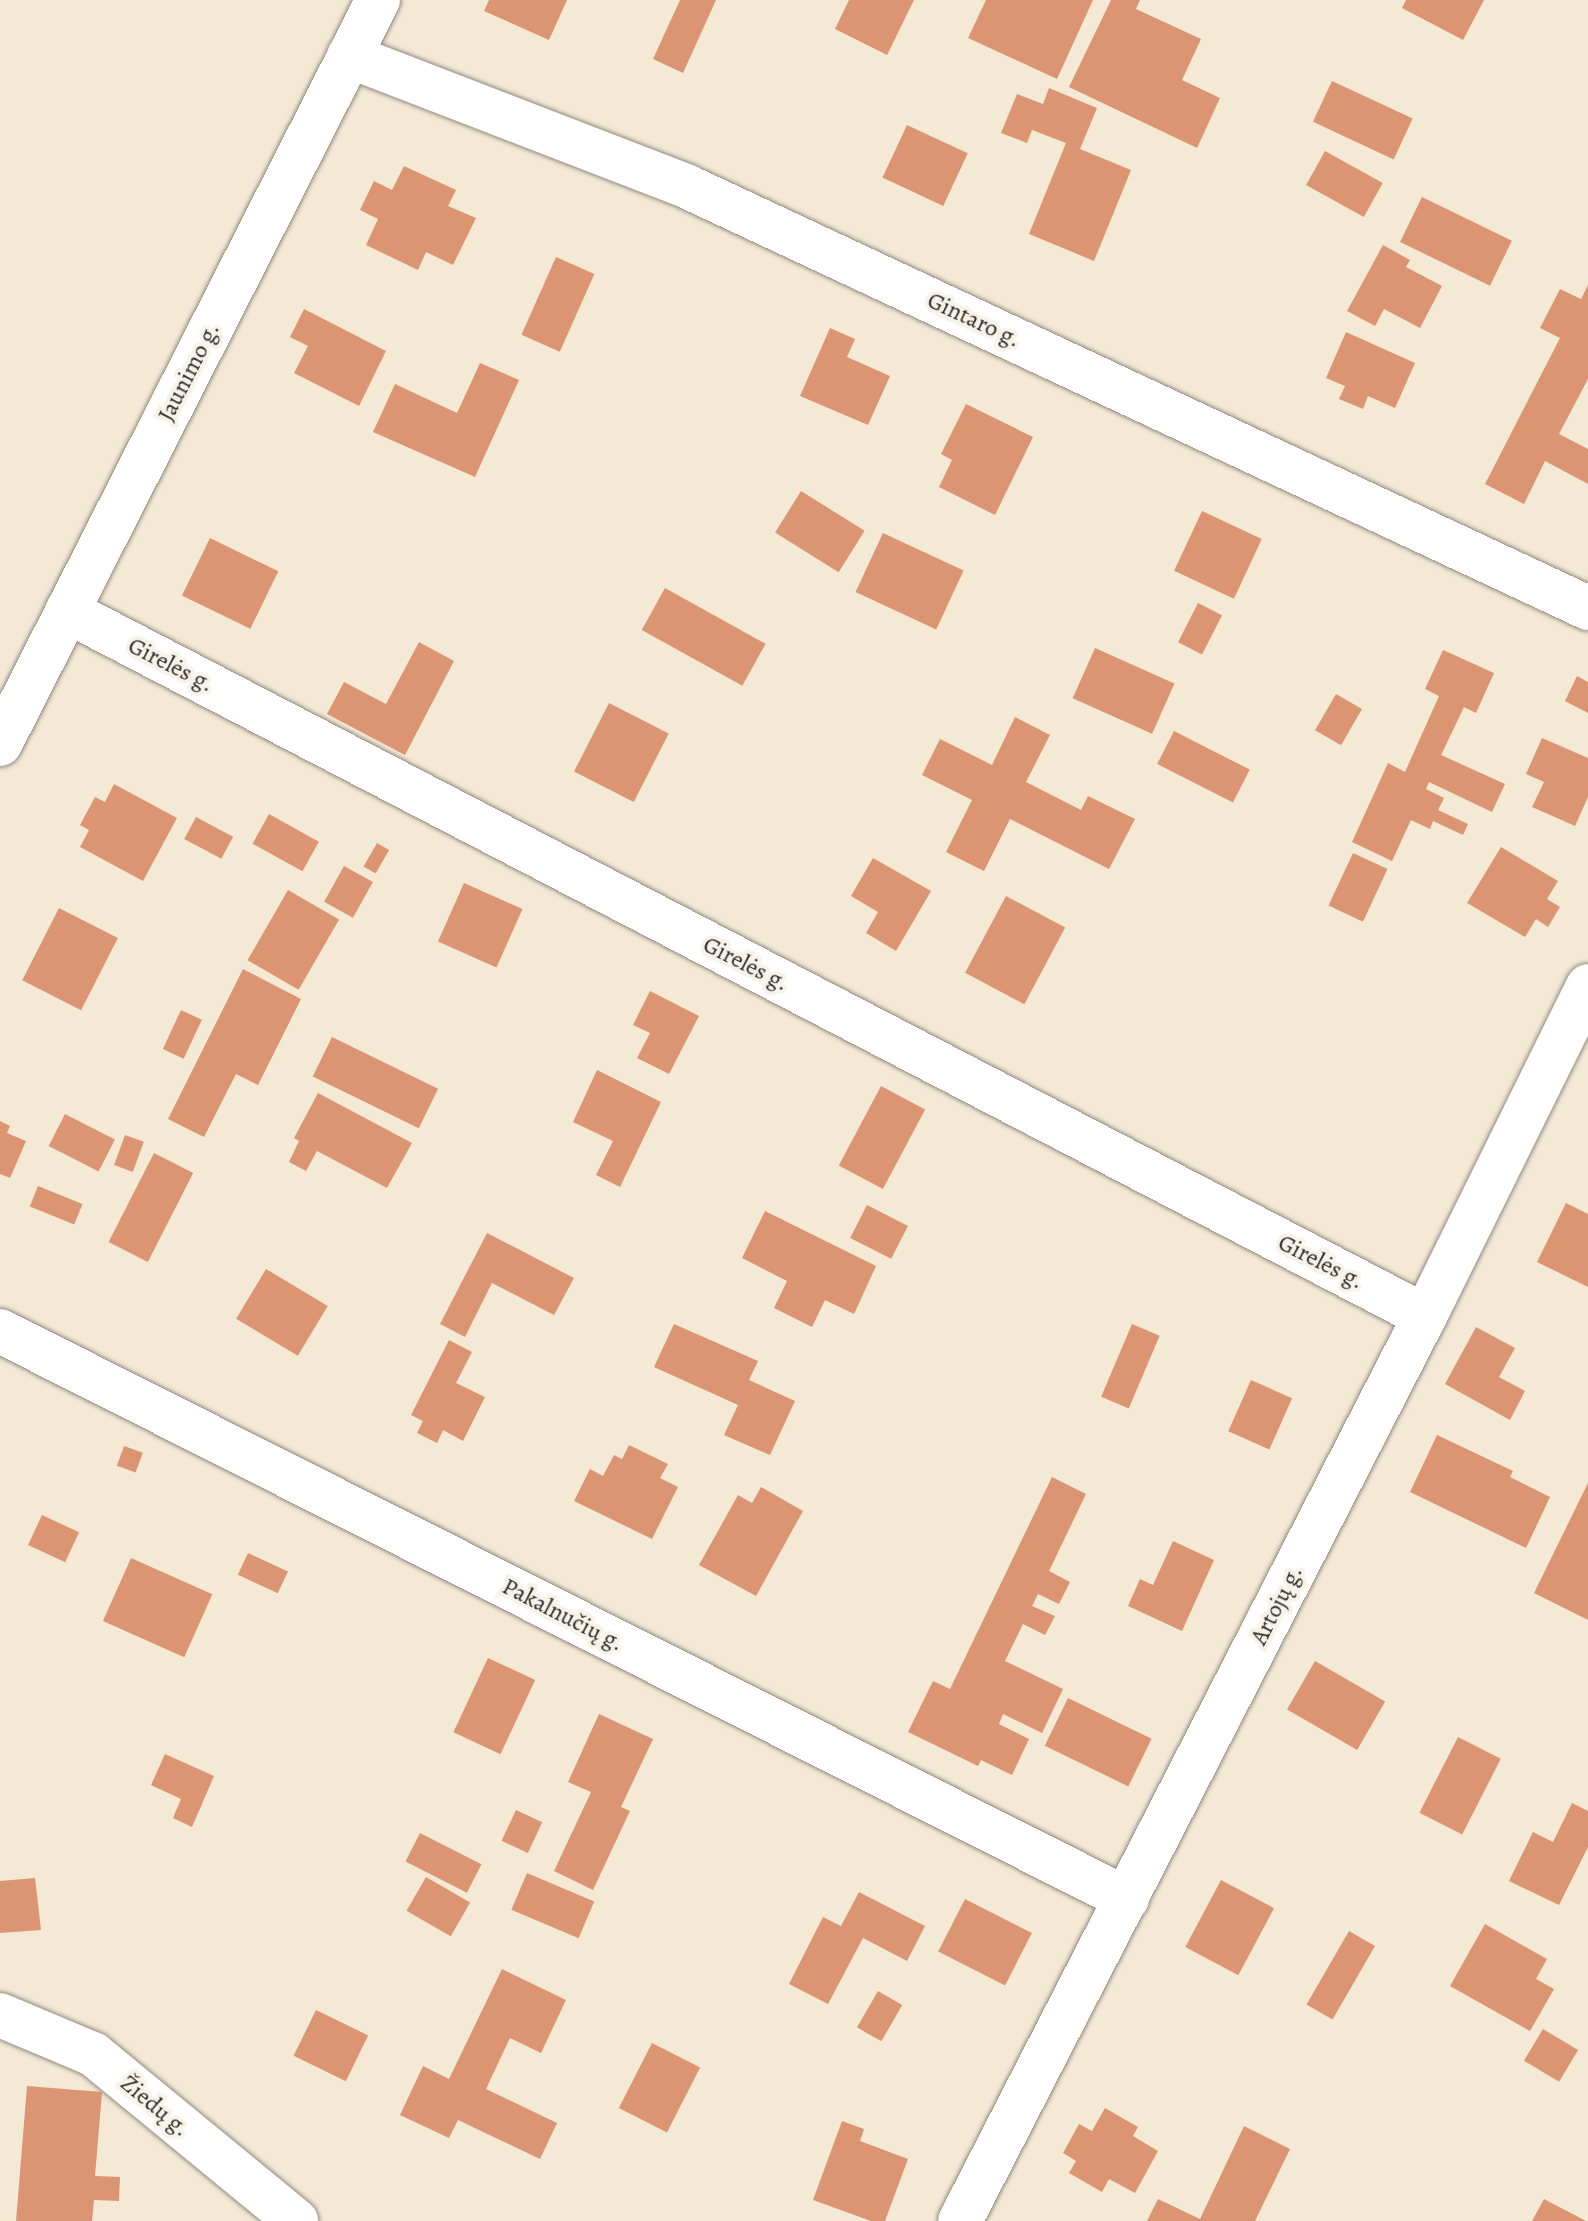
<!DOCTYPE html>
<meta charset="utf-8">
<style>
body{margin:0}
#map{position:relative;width:1588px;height:2221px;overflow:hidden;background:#f4e9d5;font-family:Alegreya,serif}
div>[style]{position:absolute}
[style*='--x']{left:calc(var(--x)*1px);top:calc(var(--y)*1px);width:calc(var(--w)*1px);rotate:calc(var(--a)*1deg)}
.building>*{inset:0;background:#dc9572;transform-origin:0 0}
.roads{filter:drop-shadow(0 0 2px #908a80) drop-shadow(0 0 2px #908a80)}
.minor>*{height:44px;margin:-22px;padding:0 22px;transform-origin:22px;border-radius:22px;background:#fff}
span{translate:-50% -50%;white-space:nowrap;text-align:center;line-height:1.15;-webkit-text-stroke:8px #f7f3e8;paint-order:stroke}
.street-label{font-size:24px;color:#2b2b2b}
</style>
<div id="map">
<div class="building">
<i style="clip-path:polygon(489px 0,567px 0,549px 40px,484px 11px)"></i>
<i style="clip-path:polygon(680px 0,716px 0,683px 73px,653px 59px)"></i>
<i style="clip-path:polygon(849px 0,914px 0,887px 55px,835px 29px)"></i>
<i style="clip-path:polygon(986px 0,1093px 0,1057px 79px,968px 38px)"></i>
<i style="clip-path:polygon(1111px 0,1140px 0,1136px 9px,1201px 39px,1182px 80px,1220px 98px,1197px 148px,1069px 87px)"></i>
<i style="clip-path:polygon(1406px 0,1484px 0,1463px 40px,1402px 8px)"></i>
<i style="left:1332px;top:81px;width:89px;height:45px;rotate:25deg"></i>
<i style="clip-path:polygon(1049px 88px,1097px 108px,1080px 149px,1131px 170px,1094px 261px,1029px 234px,1066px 143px,1032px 130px,1027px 143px,1001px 133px,1017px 94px,1043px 104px)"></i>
<i style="left:907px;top:125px;width:67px;height:58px;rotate:25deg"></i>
<i style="left:1325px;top:151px;width:66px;height:39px;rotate:29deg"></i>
<i style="clip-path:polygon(404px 166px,456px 190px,448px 206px,476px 218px,453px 265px,426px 252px,418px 270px,366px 245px,378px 219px,360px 210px,374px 181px,392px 190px)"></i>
<i style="left:1422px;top:197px;width:100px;height:50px;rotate:26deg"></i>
<i style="clip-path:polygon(1383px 245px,1410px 260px,1406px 267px,1442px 286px,1420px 328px,1384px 309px,1375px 326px,1347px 311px)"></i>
<i style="left:556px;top:257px;width:42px;height:85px;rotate:24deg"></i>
<i style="clip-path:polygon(1588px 285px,1588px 379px,1559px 434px,1588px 449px,1588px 484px,1545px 461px,1524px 504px,1485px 484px,1560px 338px,1540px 328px,1560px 289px,1581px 299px)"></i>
<i style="clip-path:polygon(304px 309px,386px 351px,359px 406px,294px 373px,308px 346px,290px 337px)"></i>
<i style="clip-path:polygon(830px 328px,855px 339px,847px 357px,890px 376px,868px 425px,800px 396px)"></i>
<i style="clip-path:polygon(1346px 332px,1415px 363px,1395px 408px,1368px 396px,1363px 409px,1339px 399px,1345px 386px,1326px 378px)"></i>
<i style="clip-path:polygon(480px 363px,519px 380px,475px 477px,373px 432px,395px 384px,457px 413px)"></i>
<i style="clip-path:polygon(966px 404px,1033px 437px,995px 515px,939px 487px,952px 460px,941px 454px)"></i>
<i style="left:801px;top:491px;width:75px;height:49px;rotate:32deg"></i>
<i style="left:1202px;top:511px;width:66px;height:66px;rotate:25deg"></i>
<i style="left:883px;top:533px;width:89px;height:65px;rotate:25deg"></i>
<i style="left:210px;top:538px;width:76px;height:64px;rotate:26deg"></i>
<i style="left:665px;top:588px;width:115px;height:48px;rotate:29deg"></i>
<i style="left:1198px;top:603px;width:27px;height:44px;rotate:27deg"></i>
<i style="clip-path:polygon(419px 642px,454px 661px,405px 755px,327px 714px,344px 682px,386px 704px)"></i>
<i style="left:1095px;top:648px;width:87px;height:55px;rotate:24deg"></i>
<i style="clip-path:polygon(1443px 650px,1494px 673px,1476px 713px,1464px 707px,1441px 755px,1505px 784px,1492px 812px,1429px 782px,1426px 789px,1444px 798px,1438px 810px,1468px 824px,1463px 835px,1433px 821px,1430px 829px,1411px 820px,1392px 861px,1352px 842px,1388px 763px,1405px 772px,1439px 696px,1425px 689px)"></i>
<i style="clip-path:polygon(1577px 676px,1588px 682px,1588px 713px,1565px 701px)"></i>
<i style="left:1336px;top:694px;width:30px;height:42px;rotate:30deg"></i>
<i style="left:609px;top:703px;width:67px;height:77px;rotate:27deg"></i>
<i style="clip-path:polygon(1015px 717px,1050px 735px,1026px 782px,1081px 810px,1088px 796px,1135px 819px,1109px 869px,1010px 819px,984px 871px,946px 852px,972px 800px,922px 775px,940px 739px,992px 765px)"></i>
<i style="left:1174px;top:731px;width:85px;height:37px;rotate:27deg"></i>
<i style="clip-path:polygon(1542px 738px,1588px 758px,1588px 797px,1575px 826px,1532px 807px,1544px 782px,1526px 774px)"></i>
<i style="clip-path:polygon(114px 784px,177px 818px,143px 881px,80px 847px,89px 830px,80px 825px,95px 797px,105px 802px)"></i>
<i style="left:269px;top:814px;width:57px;height:34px;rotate:29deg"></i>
<i style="left:196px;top:817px;width:42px;height:25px;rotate:28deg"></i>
<i style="left:377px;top:843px;width:14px;height:27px;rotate:30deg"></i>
<i style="clip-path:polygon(1501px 847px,1558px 881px,1547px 899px,1560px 907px,1548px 927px,1536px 919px,1525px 937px,1467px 903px)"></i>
<i style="left:1353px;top:853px;width:38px;height:58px;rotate:25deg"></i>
<i style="clip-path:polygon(873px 858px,931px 891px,896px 951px,866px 933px,878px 912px,851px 896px)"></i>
<i style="left:344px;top:866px;width:33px;height:41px;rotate:29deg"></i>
<i style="left:464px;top:883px;width:64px;height:64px;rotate:24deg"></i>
<i style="left:288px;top:890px;width:59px;height:81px;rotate:30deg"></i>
<i style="left:1006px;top:896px;width:67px;height:87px;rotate:28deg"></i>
<i style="left:59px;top:908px;width:66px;height:81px;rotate:27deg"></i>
<i style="clip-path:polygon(243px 969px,301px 999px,258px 1085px,236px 1074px,204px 1137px,168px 1119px)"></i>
<i style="clip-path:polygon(650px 991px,699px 1016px,669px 1074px,637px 1058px,650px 1033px,633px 1025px)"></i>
<i style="left:181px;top:1010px;width:23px;height:43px;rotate:25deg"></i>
<i style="left:332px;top:1037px;width:118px;height:44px;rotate:26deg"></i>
<i style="clip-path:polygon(597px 1070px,661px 1102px,620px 1187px,596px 1175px,613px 1141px,573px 1122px)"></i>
<i style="left:881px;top:1086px;width:50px;height:90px;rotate:28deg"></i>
<i style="clip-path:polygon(318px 1093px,412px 1143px,387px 1188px,317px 1151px,306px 1171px,289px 1162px,299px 1141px,294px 1138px)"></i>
<i style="left:65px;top:1114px;width:56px;height:36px;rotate:27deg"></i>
<i style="clip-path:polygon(0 1121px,10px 1126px,7px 1133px,26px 1141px,10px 1178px,0 1174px)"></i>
<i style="left:125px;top:1135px;width:20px;height:32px;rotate:20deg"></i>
<i style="left:154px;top:1153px;width:44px;height:100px;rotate:27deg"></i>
<i style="left:38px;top:1186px;width:48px;height:22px;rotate:22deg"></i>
<i style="clip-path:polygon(1566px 1203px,1588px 1214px,1588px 1287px,1537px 1262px)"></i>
<i style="left:867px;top:1205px;width:46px;height:37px;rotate:27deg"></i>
<i style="clip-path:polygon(765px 1211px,876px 1266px,854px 1314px,825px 1300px,812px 1327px,774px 1308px,787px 1281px,742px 1258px)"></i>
<i style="clip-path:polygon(487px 1233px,574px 1278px,554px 1315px,492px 1283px,465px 1337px,440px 1324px)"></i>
<i style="left:266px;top:1269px;width:72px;height:58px;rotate:31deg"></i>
<i style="clip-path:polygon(674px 1324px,758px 1361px,749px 1380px,795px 1401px,770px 1455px,724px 1435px,738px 1405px,654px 1367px)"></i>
<i style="left:1132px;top:1324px;width:30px;height:79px;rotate:23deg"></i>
<i style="clip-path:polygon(1476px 1327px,1515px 1348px,1499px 1377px,1525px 1391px,1510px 1420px,1445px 1384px)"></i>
<i style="clip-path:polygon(449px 1340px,472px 1352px,456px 1383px,485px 1397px,463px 1441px,443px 1430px,437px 1443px,417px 1433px,423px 1421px,411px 1415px)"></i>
<i style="left:1251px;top:1380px;width:45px;height:56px;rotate:24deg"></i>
<i style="clip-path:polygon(1437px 1435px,1513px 1471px,1510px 1477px,1550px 1497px,1526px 1548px,1410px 1492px)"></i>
<i style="clip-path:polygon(629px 1445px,668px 1464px,660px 1478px,678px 1487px,652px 1539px,574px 1501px,590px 1469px,603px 1476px,614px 1455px,622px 1459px)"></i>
<i style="left:124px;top:1446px;width:20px;height:21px;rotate:20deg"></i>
<i style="clip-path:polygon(1052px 1477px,1086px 1494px,1049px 1571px,1070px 1582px,1059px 1604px,1038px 1594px,1032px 1606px,1055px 1616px,1045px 1635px,1023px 1624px,1005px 1661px,1063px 1689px,1042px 1733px,1003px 1714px,999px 1724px,1029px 1739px,1012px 1775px,981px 1760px,978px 1766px,908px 1732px,933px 1681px,950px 1689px)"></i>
<i style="clip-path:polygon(1588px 1483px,1588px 1620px,1534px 1593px)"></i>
<i style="clip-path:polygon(761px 1487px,803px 1511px,756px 1596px,699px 1565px,738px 1495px,752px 1503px)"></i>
<i style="left:42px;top:1515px;width:41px;height:33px;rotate:25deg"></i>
<i style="clip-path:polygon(1173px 1541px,1214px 1560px,1182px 1631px,1128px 1606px,1140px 1579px,1153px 1585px)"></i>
<i style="left:248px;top:1553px;width:44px;height:24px;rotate:25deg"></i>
<i style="left:131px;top:1558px;width:89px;height:69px;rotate:24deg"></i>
<i style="left:488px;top:1658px;width:52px;height:82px;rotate:25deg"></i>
<i style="left:1315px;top:1661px;width:81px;height:56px;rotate:30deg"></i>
<i style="left:1068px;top:1698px;width:93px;height:53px;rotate:26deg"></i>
<i style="clip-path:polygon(599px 1714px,653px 1739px,621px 1807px,630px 1811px,593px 1890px,554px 1871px,591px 1792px,568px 1782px)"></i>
<i style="left:1458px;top:1737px;width:48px;height:85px;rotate:27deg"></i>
<i style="clip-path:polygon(165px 1754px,214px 1776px,192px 1827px,173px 1818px,181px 1799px,151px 1785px)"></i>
<i style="clip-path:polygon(1572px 1803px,1588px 1811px,1588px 1847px,1559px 1905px,1509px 1881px,1533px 1832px,1553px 1842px)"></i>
<i style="left:516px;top:1810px;width:29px;height:34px;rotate:25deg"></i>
<i style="left:420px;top:1833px;width:69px;height:32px;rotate:27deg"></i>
<i style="left:527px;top:1873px;width:73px;height:40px;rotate:23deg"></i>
<i style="left:426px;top:1877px;width:51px;height:39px;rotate:30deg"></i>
<i style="clip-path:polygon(35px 1878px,41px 1930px,0 1933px,0 1881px)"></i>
<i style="left:1221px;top:1880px;width:60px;height:76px;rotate:28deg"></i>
<i style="clip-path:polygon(859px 1892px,925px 1926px,907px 1961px,863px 1938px,828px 2004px,789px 1984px,823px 1917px,841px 1926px)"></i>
<i style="left:965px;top:1899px;width:75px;height:59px;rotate:27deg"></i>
<i style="clip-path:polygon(1485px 1924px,1547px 1959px,1536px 1979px,1554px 1989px,1530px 2031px,1450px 1986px)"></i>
<i style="left:1349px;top:1931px;width:30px;height:85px;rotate:30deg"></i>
<i style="clip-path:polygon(502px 1969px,566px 2000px,541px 2053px,510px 2038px,486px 2089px,557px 2123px,540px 2159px,458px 2120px,449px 2138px,400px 2115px,423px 2066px,449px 2079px)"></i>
<i style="left:878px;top:1991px;width:28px;height:42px;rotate:30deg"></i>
<i style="left:316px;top:2010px;width:58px;height:51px;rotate:26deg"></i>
<i style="left:1543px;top:2029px;width:41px;height:37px;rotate:31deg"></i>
<i style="left:652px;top:2043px;width:54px;height:73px;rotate:27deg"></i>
<i style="clip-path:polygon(27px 2086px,102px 2092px,95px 2176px,120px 2177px,119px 2201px,94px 2200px,92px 2221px,16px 2221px)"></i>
<i style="clip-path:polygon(1105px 2108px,1138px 2127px,1133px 2136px,1158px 2151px,1135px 2193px,1109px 2179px,1102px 2192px,1069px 2173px,1076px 2161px,1063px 2153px,1079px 2124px,1092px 2131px)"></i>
<i style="clip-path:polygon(842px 2121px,864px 2129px,860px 2141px,908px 2159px,885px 2221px,871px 2221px,813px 2200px)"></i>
<i style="clip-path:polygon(1244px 2126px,1290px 2149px,1255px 2221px,1147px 2221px,1158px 2199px,1200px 2219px)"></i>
<i style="clip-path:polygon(1544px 2199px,1586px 2221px,1532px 2221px)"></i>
</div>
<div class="roads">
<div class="minor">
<i style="--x:349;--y:56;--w:363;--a:21.1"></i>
<i style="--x:688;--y:187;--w:994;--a:25.07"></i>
<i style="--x:67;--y:611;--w:1530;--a:27.44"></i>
<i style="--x:0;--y:744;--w:835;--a:-63.07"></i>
<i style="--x:0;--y:1331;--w:1262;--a:26.75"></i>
<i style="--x:0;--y:2015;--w:101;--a:22.8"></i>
<i style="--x:93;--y:2054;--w:263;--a:39.4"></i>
<i style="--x:960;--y:2221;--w:1017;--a:-62.81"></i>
<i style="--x:1425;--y:1316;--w:368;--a:-63.7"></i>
</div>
</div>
<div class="street-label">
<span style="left:974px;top:320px;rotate:25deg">Gintaro g.</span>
<span style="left:189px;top:372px;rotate:-63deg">Jaunimo g.</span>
<span style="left:171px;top:665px;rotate:27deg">Girelės g.</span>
<span style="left:746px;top:964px;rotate:27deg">Girelės g.</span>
<span style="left:1321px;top:1262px;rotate:27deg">Girelės g.</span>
<span style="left:1277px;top:1605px;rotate:-63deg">Artojų g.</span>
<span style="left:563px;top:1615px;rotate:27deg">Pakalnučių g.</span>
<span style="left:155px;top:2106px;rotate:40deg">Žiedų g.</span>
</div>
</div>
